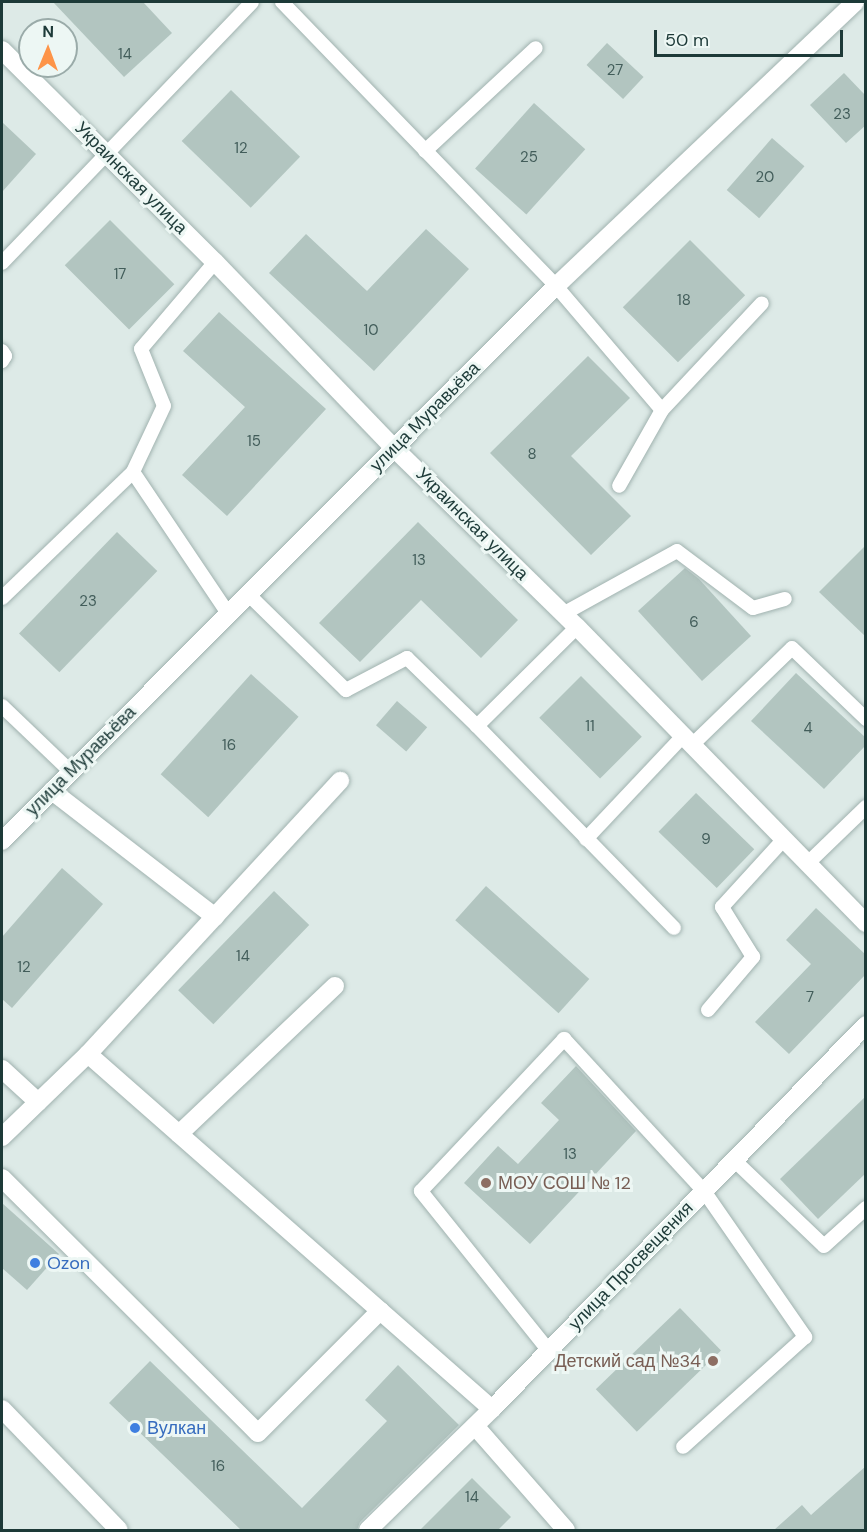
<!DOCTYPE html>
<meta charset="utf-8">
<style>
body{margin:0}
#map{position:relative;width:867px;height:1532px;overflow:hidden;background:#ddeae7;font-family:"DM Sans",sans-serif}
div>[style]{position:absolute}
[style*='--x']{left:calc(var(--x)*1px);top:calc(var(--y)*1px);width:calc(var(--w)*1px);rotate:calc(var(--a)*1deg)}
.building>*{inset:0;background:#b2c5c0;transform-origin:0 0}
.roads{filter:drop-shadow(0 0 2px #a0b2af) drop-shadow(0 0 2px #a0b2af)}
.lane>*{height:14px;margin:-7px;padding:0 7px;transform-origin:7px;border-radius:7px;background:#fff}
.street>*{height:18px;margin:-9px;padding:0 9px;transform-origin:9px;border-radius:9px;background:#fff}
.secondary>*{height:18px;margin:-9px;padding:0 9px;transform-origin:9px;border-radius:9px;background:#fff}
.dots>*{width:16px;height:16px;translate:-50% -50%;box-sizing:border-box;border:3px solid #edf7f4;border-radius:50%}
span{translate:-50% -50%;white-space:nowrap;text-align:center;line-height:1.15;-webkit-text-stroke:6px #edf7f4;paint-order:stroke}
.number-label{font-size:15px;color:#425d5a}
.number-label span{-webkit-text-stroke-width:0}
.street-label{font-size:18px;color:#1d3a38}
.education-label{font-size:18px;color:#785e54}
.left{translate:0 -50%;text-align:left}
.right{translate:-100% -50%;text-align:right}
.shop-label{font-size:18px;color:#366cbe}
.frame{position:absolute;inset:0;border:3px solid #1d3a38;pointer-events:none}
.north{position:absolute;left:18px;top:18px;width:60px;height:60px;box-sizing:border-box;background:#edf7f4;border:2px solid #9aaba9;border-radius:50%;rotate:1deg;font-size:16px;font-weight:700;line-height:24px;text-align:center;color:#1d3a38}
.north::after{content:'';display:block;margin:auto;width:21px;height:27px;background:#fd9448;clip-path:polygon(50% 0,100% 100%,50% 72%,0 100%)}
.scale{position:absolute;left:654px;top:30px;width:189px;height:27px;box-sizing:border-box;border:3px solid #1d3a38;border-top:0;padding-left:8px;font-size:18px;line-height:21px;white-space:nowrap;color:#1d3a38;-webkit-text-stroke:4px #edf7f4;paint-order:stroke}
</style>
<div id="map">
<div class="building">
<i style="clip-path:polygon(53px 2px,143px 2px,172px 33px,124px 77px)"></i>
<i style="left:607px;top:43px;width:50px;height:30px;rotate:43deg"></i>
<i style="clip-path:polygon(844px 73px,866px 96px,866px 125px,846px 143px,810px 105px)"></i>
<i style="left:231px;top:90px;width:96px;height:71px;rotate:44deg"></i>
<i style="left:534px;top:103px;width:69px;height:88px;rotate:42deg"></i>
<i style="clip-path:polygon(2px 122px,36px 154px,2px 192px)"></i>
<i style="left:772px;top:138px;width:43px;height:69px;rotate:41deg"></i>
<i style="left:110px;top:220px;width:91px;height:64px;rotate:45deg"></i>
<i style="clip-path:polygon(426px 229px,469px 269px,374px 371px,269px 273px,306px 234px,367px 291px)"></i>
<i style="left:690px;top:240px;width:78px;height:95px;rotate:45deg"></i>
<i style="clip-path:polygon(219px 312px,326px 409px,227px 516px,182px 475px,245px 407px,183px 351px)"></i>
<i style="clip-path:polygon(588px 356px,630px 398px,571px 456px,631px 516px,591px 555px,490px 453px)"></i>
<i style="clip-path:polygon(418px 522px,518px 620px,481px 658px,421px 600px,360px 662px,319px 623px)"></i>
<i style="left:117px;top:532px;width:56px;height:141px;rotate:44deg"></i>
<i style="clip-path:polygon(866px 545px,866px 637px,819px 592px)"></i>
<i style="clip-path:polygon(685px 568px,699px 579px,751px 636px,702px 681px,638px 611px)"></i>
<i style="clip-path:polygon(796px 673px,866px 738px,866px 745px,824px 789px,751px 721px)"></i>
<i style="left:251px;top:674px;width:64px;height:135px;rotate:42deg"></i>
<i style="left:581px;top:676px;width:86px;height:59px;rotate:45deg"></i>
<i style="left:397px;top:701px;width:40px;height:32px;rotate:41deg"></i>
<i style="left:696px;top:793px;width:81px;height:54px;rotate:44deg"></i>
<i style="clip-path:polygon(62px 868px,103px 904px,12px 1008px,2px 999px,2px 937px)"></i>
<i style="left:486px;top:886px;width:139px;height:46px;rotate:42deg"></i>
<i style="left:274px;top:891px;width:49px;height:138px;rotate:44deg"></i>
<i style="clip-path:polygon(816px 908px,866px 955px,866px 974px,789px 1054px,755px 1022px,811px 964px,786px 940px)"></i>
<i style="clip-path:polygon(576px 1066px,636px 1131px,530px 1244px,464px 1183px,498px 1146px,518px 1164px,559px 1120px,541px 1103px)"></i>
<i style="clip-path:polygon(866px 1096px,866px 1173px,818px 1219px,780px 1179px)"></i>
<i style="clip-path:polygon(2px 1203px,59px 1254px,27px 1290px,2px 1268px)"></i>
<i style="left:680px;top:1308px;width:59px;height:117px;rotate:46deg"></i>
<i style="clip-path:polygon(150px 1361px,302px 1508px,387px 1421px,365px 1400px,398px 1365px,459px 1425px,360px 1522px,357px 1530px,241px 1530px,109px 1403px)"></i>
<i style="clip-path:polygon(866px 1466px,866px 1530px,774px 1530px,802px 1505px,811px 1515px)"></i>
<i style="clip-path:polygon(472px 1478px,511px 1517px,498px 1530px,420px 1530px)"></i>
</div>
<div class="roads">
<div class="lane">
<i style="--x:282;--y:2;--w:395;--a:46"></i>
<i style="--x:556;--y:286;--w:163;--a:49.5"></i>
<i style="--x:662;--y:410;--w:87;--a:119.5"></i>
<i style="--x:425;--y:151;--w:151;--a:-42.9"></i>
<i style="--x:215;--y:262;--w:114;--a:130.4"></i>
<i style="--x:141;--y:349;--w:61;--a:68"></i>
<i style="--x:164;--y:406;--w:73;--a:115.2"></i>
<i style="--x:133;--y:472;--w:172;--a:56.1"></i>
<i style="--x:2;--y:263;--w:361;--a:-46.2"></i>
<i style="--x:2;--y:351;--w:6;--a:59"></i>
<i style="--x:5;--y:356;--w:6;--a:121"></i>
<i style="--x:662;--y:410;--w:146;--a:-46.9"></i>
<i style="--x:249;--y:595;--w:136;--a:44.4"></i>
<i style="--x:346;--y:690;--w:69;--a:-27.7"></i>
<i style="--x:407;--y:658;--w:98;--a:44.2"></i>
<i style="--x:477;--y:726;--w:141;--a:-44.7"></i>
<i style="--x:2;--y:598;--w:182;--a:-43.9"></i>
<i style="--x:563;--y:614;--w:130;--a:-28.9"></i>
<i style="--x:677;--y:551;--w:95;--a:36.9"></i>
<i style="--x:753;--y:608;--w:33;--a:-16"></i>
<i style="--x:2;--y:706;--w:95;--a:43.7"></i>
<i style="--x:477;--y:726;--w:282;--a:45.7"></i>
<i style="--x:692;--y:745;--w:139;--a:-44.1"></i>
<i style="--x:792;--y:648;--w:103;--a:43.8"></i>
<i style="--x:586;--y:839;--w:141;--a:-46.7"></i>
<i style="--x:808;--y:863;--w:81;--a:-44"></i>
<i style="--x:708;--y:1010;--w:70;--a:-49.7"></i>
<i style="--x:753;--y:957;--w:59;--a:-121.8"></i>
<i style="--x:722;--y:907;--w:92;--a:-47.6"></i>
<i style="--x:734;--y:1160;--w:124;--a:43.7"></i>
<i style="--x:824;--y:1246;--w:57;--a:-42.1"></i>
<i style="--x:549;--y:1351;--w:205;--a:-128.7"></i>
<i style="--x:421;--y:1191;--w:209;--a:-46.7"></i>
<i style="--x:564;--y:1039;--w:207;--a:47.4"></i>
<i style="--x:704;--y:1191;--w:178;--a:55.3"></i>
<i style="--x:805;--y:1337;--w:164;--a:138"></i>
</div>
<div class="street">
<i style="--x:2;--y:50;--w:301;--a:44.9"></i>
<i style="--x:215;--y:262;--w:258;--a:46.1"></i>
<i style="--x:394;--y:448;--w:256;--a:44.4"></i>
<i style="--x:577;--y:627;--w:414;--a:45.7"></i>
<i style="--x:52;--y:791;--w:206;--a:37.7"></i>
<i style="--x:88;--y:1054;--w:538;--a:41.31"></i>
<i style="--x:2;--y:1069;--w:49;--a:42.5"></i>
<i style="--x:179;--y:1134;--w:215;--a:-43.5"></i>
<i style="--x:2;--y:1137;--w:120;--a:-44"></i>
<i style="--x:88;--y:1054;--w:372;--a:-47.3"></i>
<i style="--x:2;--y:1178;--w:361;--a:44.9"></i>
<i style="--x:258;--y:1433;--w:173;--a:-45"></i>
<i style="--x:475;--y:1426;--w:138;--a:48.8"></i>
<i style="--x:368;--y:1530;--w:173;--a:-44.3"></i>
<i style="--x:492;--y:1409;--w:536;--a:-45.76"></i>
</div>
<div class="secondary">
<i style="--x:2;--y:841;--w:784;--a:-45.05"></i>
<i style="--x:556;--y:286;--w:412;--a:-43.5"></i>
<i style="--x:2;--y:1409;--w:168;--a:46"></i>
</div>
</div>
<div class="dots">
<i style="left:486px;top:1183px;background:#8d6e63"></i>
<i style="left:35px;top:1263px;background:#3f7fe0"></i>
<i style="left:713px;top:1361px;background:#8d6e63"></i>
<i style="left:135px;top:1428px;background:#3f7fe0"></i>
</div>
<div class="number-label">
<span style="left:125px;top:55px">14</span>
<span style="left:615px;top:71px">27</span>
<span style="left:842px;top:115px">23</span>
<span style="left:241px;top:149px">12</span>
<span style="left:529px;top:158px">25</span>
<span style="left:765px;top:178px">20</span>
<span style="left:120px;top:275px">17</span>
<span style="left:684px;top:301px">18</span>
<span style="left:371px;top:331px">10</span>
<span style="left:254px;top:442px">15</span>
<span style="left:532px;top:455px">8</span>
<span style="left:419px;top:561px">13</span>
<span style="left:88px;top:602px">23</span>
<span style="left:694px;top:623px">6</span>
<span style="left:590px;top:727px">11</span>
<span style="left:808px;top:729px">4</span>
<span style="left:229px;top:746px">16</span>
<span style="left:706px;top:840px">9</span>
<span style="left:243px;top:957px">14</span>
<span style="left:24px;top:968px">12</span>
<span style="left:810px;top:998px">7</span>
<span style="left:570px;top:1155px">13</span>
<span style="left:218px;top:1467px">16</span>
<span style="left:472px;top:1498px">14</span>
</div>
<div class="street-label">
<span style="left:131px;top:178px;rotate:45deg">Украинская улица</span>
<span style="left:425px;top:417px;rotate:-45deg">улица Муравьёва</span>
<span style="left:472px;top:524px;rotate:45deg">Украинская улица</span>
<span style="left:81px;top:761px;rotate:-45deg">улица Муравьёва</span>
<span style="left:631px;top:1266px;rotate:-46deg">улица Просвещения</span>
</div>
<div class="education-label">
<span class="left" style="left:498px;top:1183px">МОУ СОШ № 12</span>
<span class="right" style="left:701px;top:1361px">Детский сад №34</span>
</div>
<div class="shop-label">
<span class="left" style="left:47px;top:1263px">Ozon</span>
<span class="left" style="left:147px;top:1428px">Вулкан</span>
</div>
<div class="frame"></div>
<div class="north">N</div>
<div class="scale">50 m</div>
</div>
